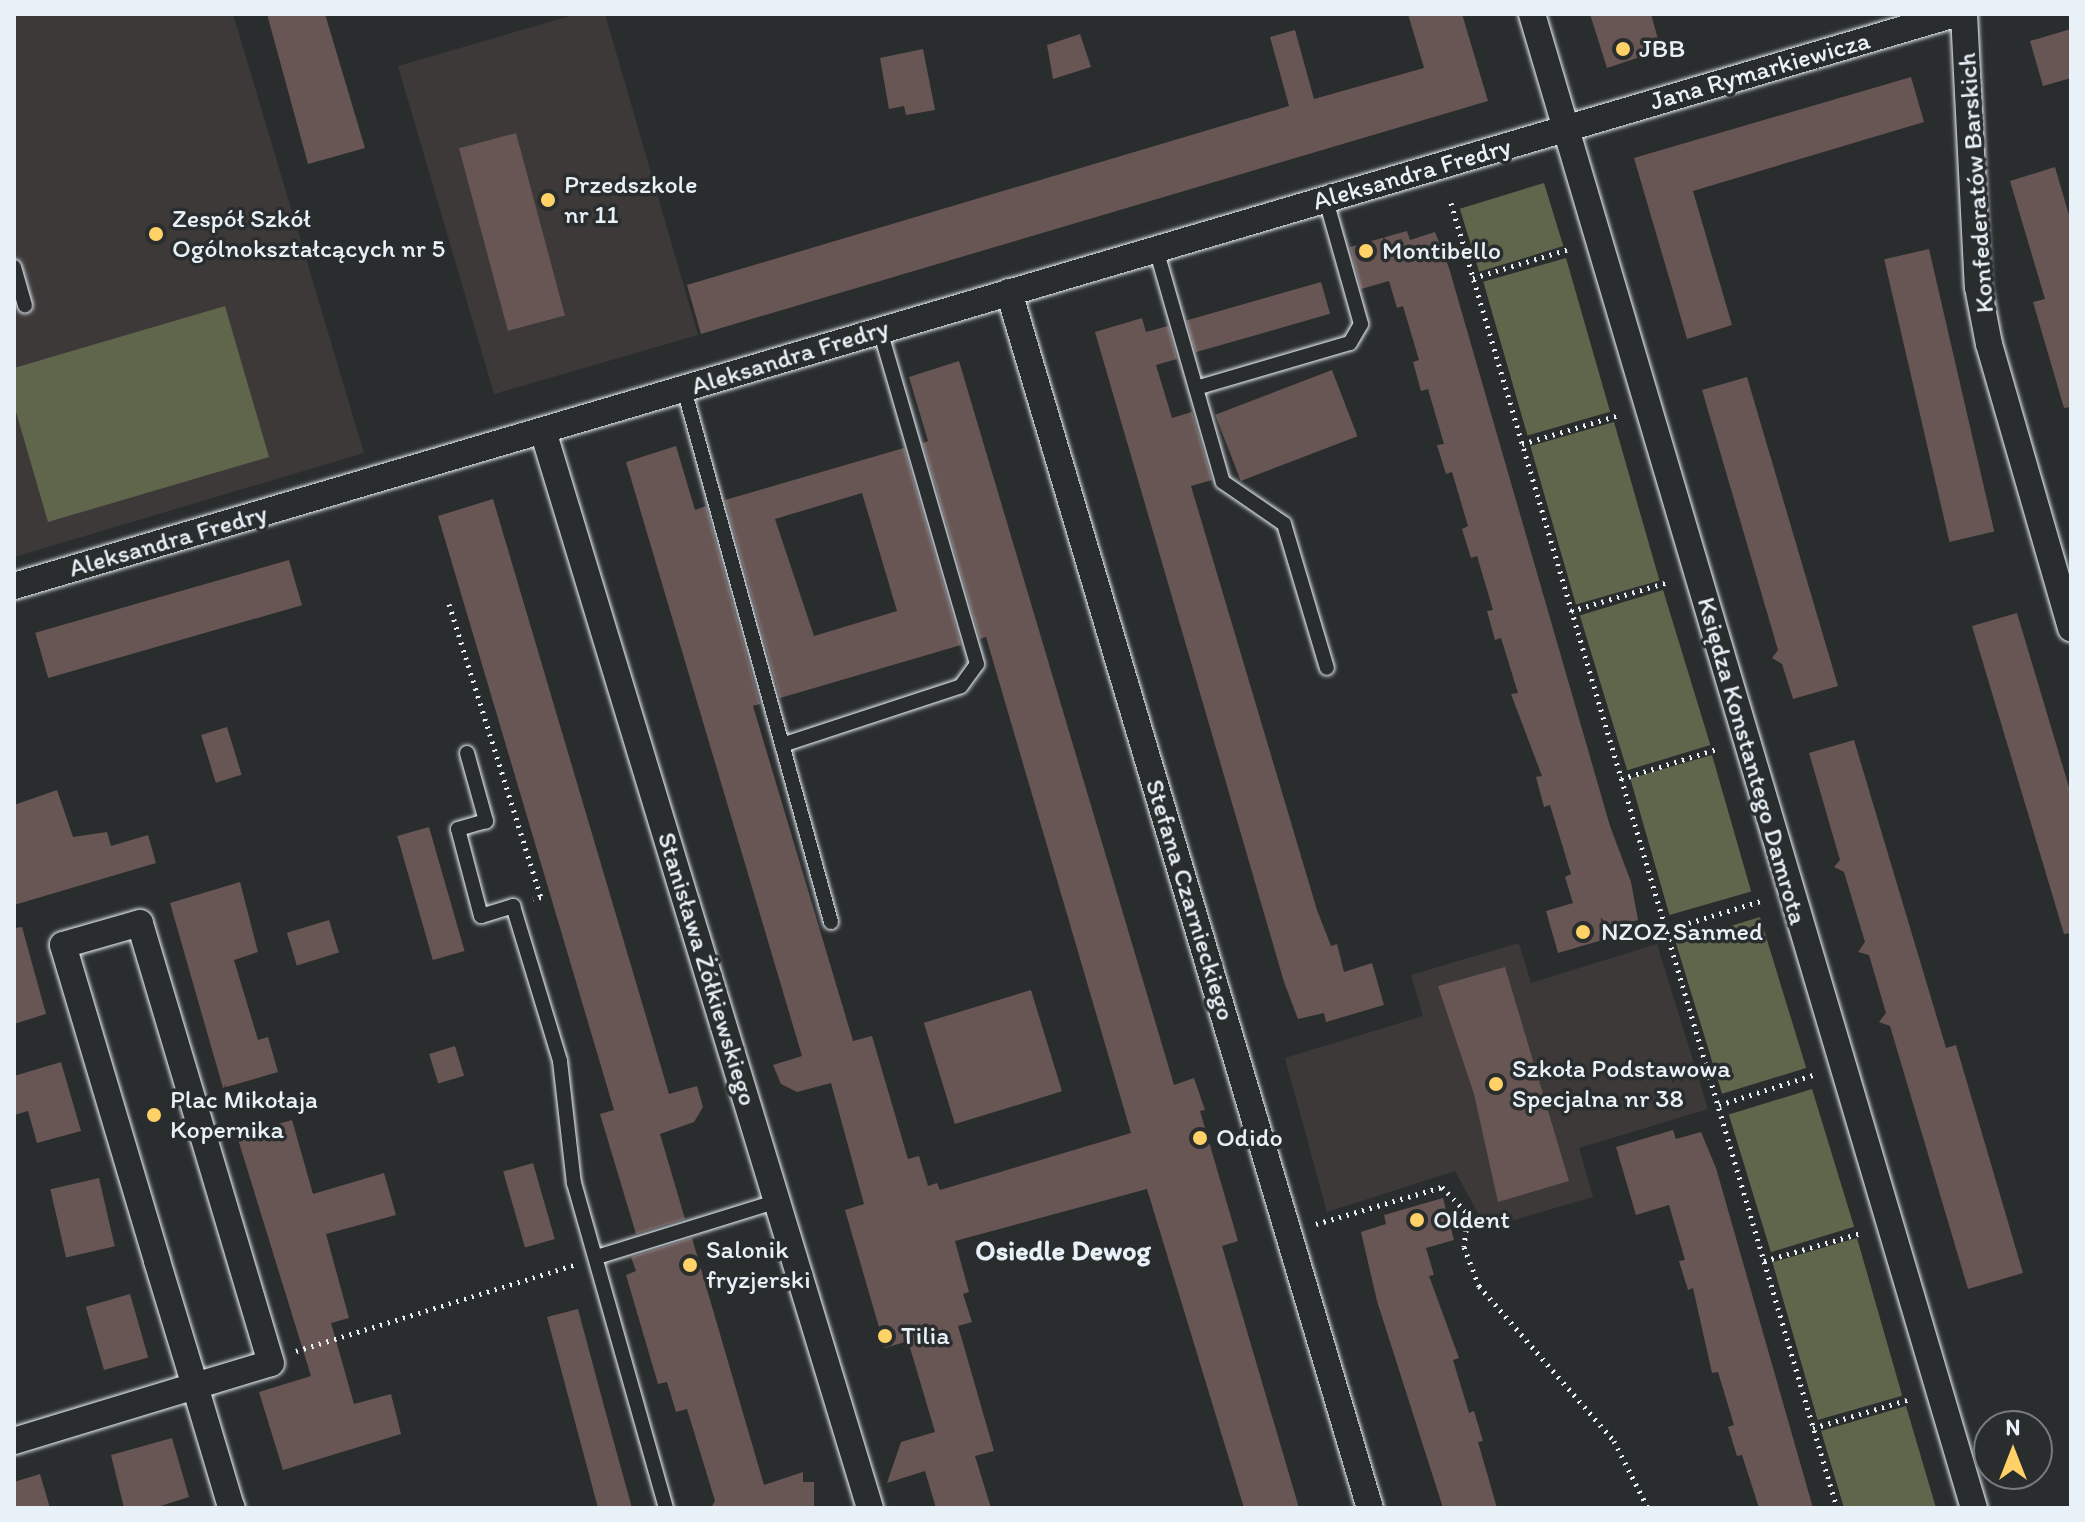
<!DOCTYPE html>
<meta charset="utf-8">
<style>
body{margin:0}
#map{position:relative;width:2085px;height:1522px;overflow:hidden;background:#2a2d2e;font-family:Itim,sans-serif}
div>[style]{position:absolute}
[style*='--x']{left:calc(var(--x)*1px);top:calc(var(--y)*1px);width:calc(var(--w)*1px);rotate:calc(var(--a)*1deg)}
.built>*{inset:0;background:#3d3939}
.green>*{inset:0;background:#60664c;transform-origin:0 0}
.building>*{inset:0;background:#685654;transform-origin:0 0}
.path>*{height:5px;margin-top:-2.5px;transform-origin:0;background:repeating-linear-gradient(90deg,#e8f1f8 0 2px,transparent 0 8px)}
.roads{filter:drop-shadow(0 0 2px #e8f1f8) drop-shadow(0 0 2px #e8f1f8)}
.lane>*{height:14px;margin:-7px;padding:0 7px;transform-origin:7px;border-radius:7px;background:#2a2d2e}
.street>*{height:26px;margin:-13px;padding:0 13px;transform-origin:13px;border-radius:13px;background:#2a2d2e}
.dots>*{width:22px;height:22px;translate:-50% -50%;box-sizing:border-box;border:4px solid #2a2d2e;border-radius:50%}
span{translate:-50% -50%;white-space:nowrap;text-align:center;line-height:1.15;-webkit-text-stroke:7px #2a2d2e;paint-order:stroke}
.poi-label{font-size:26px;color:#e8f1f8}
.left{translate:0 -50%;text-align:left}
.street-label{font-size:26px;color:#e8f1f8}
.neighbourhood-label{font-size:28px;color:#e8f1f8;font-weight:700}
.frame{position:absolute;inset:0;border:16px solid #e8f1f8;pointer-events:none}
.north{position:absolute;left:1973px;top:1410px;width:80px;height:80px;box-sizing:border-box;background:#2a2d2e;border:2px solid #767b7f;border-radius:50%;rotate:0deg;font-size:22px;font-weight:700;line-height:32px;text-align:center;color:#e8f1f8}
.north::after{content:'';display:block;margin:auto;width:28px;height:36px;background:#ffd166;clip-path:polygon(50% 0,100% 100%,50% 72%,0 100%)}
</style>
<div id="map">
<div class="built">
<i style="clip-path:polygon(14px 14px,233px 14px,364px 453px,14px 557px)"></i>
<i style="clip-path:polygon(577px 14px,605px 14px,698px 335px,494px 394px,398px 66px)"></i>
<i style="clip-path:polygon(1519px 943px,1531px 983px,1657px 944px,1708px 1109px,1579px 1148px,1593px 1197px,1486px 1228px,1455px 1171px,1327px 1212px,1285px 1058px,1423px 1016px,1411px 975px)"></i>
</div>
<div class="green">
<i style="left:1544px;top:183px;width:66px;height:88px;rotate:73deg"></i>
<i style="left:1566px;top:258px;width:160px;height:86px;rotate:74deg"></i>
<i style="clip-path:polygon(225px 306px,269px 457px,48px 522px,14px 405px,14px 368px)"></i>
<i style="left:1614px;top:422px;width:165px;height:87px;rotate:74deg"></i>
<i style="left:1663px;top:590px;width:162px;height:87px;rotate:73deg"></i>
<i style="left:1712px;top:755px;width:142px;height:85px;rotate:74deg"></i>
<i style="left:1760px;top:917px;width:158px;height:88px;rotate:73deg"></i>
<i style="left:1812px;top:1089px;width:144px;height:87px;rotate:73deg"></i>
<i style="left:1857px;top:1238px;width:164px;height:88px;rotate:74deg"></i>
<i style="clip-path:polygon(1906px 1406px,1936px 1508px,1844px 1508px,1821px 1431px)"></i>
</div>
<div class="building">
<i style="clip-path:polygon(267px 14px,325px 14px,365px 148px,308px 164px)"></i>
<i style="clip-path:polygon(1408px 14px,1462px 14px,1488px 101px,701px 334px,687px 285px,1289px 106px,1270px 37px,1295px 30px,1314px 99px,1424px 68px)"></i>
<i style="clip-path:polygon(1590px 14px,1651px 14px,1661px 50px,1607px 68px)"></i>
<i style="clip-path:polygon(2071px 29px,2071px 78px,2043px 86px,2030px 41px)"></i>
<i style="clip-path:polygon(1080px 34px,1091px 67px,1053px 79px,1047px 45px)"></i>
<i style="clip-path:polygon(923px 49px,935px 110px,906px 115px,904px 106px,889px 109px,880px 58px)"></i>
<i style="clip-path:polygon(1911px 77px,1924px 122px,1693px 191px,1732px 325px,1687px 339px,1634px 158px)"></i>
<i style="left:516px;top:133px;width:189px;height:59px;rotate:75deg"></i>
<i style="clip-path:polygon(2055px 167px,2071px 222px,2071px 407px,2064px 408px,2033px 302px,2045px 299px,2010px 181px)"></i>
<i style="clip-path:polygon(1407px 231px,1410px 240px,1435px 232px,1449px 268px,1610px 826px,1631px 882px,1638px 920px,1613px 927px,1616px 936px,1558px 953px,1546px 911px,1573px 903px,1565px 877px,1571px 874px,1550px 805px,1544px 807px,1536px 777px,1542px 776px,1511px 694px,1518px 693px,1501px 638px,1495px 640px,1487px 611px,1493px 610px,1477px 556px,1471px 558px,1462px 529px,1468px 526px,1452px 472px,1446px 474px,1437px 445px,1444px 444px,1428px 389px,1421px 391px,1413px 362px,1419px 360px,1403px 306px,1397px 308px,1389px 281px,1361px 289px,1350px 247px)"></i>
<i style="left:1929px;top:249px;width:290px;height:46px;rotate:77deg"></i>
<i style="left:1321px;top:282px;width:33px;height:140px;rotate:74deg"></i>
<i style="clip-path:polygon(1142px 318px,1146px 332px,1168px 326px,1177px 359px,1156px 365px,1172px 418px,1192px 412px,1212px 480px,1191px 486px,1317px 910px,1331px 946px,1337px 944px,1344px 972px,1372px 963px,1384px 1005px,1326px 1022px,1324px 1013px,1298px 1019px,1284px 982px,1095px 332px)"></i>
<i style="clip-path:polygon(959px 361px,1174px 1085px,1194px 1078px,1205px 1110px,1200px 1111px,1238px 1241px,1222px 1246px,1299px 1508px,1244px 1508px,1147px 1189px,955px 1241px,969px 1292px,963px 1294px,972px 1322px,958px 1326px,994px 1451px,975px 1456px,991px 1508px,936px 1508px,925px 1471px,887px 1483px,901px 1442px,935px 1432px,908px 1341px,885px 1348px,845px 1210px,864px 1204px,831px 1083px,797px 1092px,781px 1084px,773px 1065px,802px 1056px,626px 462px,676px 446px,695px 510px,706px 506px,760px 704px,753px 706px,853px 1041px,872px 1036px,908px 1159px,919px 1156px,928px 1186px,937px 1183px,940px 1190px,1131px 1133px,986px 637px,980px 639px,923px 443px,928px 441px,909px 377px)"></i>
<i style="left:1332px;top:370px;width:71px;height:125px;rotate:69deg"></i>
<i style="clip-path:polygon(1747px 377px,1838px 686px,1793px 699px,1782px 664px,1772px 658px,1778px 650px,1702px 390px)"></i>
<i style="clip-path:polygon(evenodd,904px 448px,961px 645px,780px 698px,725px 500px,904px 448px,862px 493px,897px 611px,814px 636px,775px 519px,862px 493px)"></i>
<i style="clip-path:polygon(493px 499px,669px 1094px,697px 1086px,703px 1107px,694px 1122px,660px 1134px,685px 1219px,636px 1234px,600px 1114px,614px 1110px,438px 516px)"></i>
<i style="left:289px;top:560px;width:47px;height:264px;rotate:74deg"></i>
<i style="clip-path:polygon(2017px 613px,2071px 794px,2071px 933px,2064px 934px,1972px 626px)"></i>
<i style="left:227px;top:727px;width:50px;height:27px;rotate:73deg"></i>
<i style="clip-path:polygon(1854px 740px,1946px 1048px,1956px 1045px,2023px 1273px,1968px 1289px,1890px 1026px,1879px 1022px,1886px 1013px,1869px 955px,1858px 952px,1865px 942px,1844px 872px,1834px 867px,1840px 860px,1809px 753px)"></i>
<i style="clip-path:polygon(57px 790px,73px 837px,107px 832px,111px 846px,148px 835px,156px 863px,14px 905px,14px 805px)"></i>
<i style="left:429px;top:827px;width:129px;height:33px;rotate:74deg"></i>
<i style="clip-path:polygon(240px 882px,258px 952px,234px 960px,258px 1040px,268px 1037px,278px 1072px,223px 1088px,170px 903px)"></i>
<i style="left:329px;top:920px;width:34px;height:44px;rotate:73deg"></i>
<i style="clip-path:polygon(22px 927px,46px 1014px,14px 1024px,14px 928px)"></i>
<i style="clip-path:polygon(1505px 967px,1569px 1181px,1498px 1202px,1474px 1094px,1438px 986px)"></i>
<i style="left:1031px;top:990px;width:106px;height:112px;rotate:73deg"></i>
<i style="left:455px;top:1046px;width:31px;height:27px;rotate:73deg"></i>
<i style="clip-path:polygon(61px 1062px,81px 1131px,37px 1143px,28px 1111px,14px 1115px,14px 1076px)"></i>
<i style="clip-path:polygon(292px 1120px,313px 1194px,384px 1173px,396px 1215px,326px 1234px,349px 1318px,331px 1323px,354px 1404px,391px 1394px,401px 1434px,283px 1470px,259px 1392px,311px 1376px,237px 1136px)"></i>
<i style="clip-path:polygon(1673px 1130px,1676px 1139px,1701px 1132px,1716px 1168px,1813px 1508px,1759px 1508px,1742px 1455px,1737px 1456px,1728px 1427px,1734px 1425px,1718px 1372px,1712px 1373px,1693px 1288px,1688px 1290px,1679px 1261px,1685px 1260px,1669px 1205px,1636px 1215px,1616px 1147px)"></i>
<i style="left:533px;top:1163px;width:79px;height:31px;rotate:74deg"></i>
<i style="left:99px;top:1178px;width:70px;height:50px;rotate:77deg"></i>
<i style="clip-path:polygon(1443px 1198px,1454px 1240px,1426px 1248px,1434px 1275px,1429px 1276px,1459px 1358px,1453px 1360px,1469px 1413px,1474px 1411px,1483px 1441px,1478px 1442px,1497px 1508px,1443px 1508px,1377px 1301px,1361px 1232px,1386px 1224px,1384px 1215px)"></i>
<i style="clip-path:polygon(692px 1238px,764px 1485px,803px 1472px,803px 1482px,814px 1482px,814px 1508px,711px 1508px,715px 1501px,687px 1409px,676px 1412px,667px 1382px,658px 1384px,626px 1275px,636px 1271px,631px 1257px)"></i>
<i style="left:130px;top:1294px;width:66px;height:46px;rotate:74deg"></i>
<i style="clip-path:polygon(578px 1309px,605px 1410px,632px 1508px,598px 1508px,547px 1317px)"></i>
<i style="clip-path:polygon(172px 1438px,189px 1497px,154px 1508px,124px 1508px,111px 1455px)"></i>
<i style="clip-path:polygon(40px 1474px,50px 1508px,14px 1508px,14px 1482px)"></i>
</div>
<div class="path">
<i style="--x:1451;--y:203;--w:1361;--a:73.52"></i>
<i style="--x:1473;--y:278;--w:100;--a:-16.8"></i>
<i style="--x:1522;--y:444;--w:101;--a:-16.6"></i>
<i style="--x:449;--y:604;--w:307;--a:72.6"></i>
<i style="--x:541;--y:897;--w:8;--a:166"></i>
<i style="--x:1571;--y:611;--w:101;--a:-16.6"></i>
<i style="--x:1621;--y:779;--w:101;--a:-17.4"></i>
<i style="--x:1666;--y:930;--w:102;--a:-17"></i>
<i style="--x:1719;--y:1105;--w:99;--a:-17.7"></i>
<i style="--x:1316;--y:1224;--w:131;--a:-16.4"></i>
<i style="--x:1442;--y:1187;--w:37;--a:46"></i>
<i style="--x:1468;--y:1214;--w:33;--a:97"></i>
<i style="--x:1464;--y:1247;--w:42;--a:69"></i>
<i style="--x:1479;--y:1286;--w:206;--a:48.9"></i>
<i style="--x:1614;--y:1441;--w:75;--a:63.1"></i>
<i style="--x:1764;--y:1261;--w:101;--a:-16.1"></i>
<i style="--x:296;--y:1351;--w:291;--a:-17.2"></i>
<i style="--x:1813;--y:1428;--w:101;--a:-16.6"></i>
</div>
<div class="roads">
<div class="lane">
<i style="--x:1156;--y:249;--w:242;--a:74"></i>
<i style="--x:1223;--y:482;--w:74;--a:34.5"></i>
<i style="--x:1284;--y:524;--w:150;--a:73.4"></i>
<i style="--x:14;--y:267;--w:40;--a:74"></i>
<i style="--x:1196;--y:388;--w:160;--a:-16.3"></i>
<i style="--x:1350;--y:343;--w:22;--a:-60"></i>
<i style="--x:1361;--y:324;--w:129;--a:-105.8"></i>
<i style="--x:684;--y:389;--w:553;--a:74.58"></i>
<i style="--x:782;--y:745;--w:188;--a:-18.2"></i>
<i style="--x:961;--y:686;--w:27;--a:-54"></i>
<i style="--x:977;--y:664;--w:348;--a:-106.2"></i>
<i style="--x:467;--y:753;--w:71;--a:74.4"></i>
<i style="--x:486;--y:821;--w:29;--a:164"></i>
<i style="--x:458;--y:829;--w:90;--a:75.2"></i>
<i style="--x:481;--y:916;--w:34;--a:-17"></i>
<i style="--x:513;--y:906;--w:162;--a:73.1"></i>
<i style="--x:560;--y:1061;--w:123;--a:83.5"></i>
<i style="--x:574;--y:1183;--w:338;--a:74.2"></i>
<i style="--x:597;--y:1257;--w:189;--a:-17.2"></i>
</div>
<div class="street">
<i style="--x:1532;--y:14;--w:1558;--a:73.52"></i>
<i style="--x:1964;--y:14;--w:273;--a:87.1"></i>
<i style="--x:1978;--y:287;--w:58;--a:79.1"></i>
<i style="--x:1989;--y:344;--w:296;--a:73.9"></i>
<i style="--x:1009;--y:292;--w:1268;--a:73.47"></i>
<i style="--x:543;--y:431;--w:1126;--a:73.11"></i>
<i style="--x:14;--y:586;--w:2024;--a:-16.42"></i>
<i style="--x:14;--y:1441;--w:189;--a:-16.9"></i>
<i style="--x:195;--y:1386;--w:79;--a:-16.8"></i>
<i style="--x:271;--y:1363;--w:459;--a:-106.6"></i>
<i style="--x:140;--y:923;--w:80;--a:164.1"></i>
<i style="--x:63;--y:945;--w:330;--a:73.4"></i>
<i style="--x:157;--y:1261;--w:131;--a:73.1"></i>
<i style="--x:195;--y:1386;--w:126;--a:73.4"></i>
<i style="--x:231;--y:1507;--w:1;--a:45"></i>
</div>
</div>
<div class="dots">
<i style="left:1623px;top:49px;background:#ffd166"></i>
<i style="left:548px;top:200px;background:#ffd166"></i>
<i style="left:156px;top:234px;background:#ffd166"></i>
<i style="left:1366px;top:251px;background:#ffd166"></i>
<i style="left:1583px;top:932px;background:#ffd166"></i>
<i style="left:1496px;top:1084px;background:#ffd166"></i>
<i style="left:154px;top:1115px;background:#ffd166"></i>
<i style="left:1200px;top:1138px;background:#ffd166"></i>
<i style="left:1417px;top:1220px;background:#ffd166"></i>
<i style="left:690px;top:1265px;background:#ffd166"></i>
<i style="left:885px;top:1336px;background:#ffd166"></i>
</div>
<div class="poi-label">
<span class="left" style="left:1639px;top:49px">JBB</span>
<span class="left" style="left:564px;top:200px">Przedszkole<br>nr 11</span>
<span class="left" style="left:172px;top:234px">Zespół Szkół<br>Ogólnokształcących nr 5</span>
<span class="left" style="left:1382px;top:251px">Montibello</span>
<span class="left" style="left:1601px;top:932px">NZOZ Sanmed</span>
<span class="left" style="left:1512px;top:1084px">Szkoła Podstawowa<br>Specjalna nr 38</span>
<span class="left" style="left:170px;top:1115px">Plac Mikołaja<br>Kopernika</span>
<span class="left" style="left:1216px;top:1138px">Odido</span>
<span class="left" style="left:1433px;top:1220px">Oldent</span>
<span class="left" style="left:706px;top:1265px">Salonik<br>fryzjerski</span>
<span class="left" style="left:901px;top:1336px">Tilia</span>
</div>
<div class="street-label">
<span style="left:1760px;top:71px;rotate:-16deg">Jana Rymarkiewicza</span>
<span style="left:1412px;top:174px;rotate:-16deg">Aleksandra Fredry</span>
<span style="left:1976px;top:183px;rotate:-94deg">Konfederatów Barskich</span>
<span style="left:790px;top:357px;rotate:-17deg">Aleksandra Fredry</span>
<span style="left:168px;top:541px;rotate:-16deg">Aleksandra Fredry</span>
<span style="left:1752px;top:761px;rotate:74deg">Księdza Konstantego Damrota</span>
<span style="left:1190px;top:900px;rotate:73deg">Stefana Czarnieckiego</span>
<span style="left:707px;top:969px;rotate:73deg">Stanisława Żółkiewskiego</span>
</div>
<div class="neighbourhood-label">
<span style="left:1063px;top:1250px">Osiedle Dewog</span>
</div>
<div class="frame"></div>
<div class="north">N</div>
</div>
